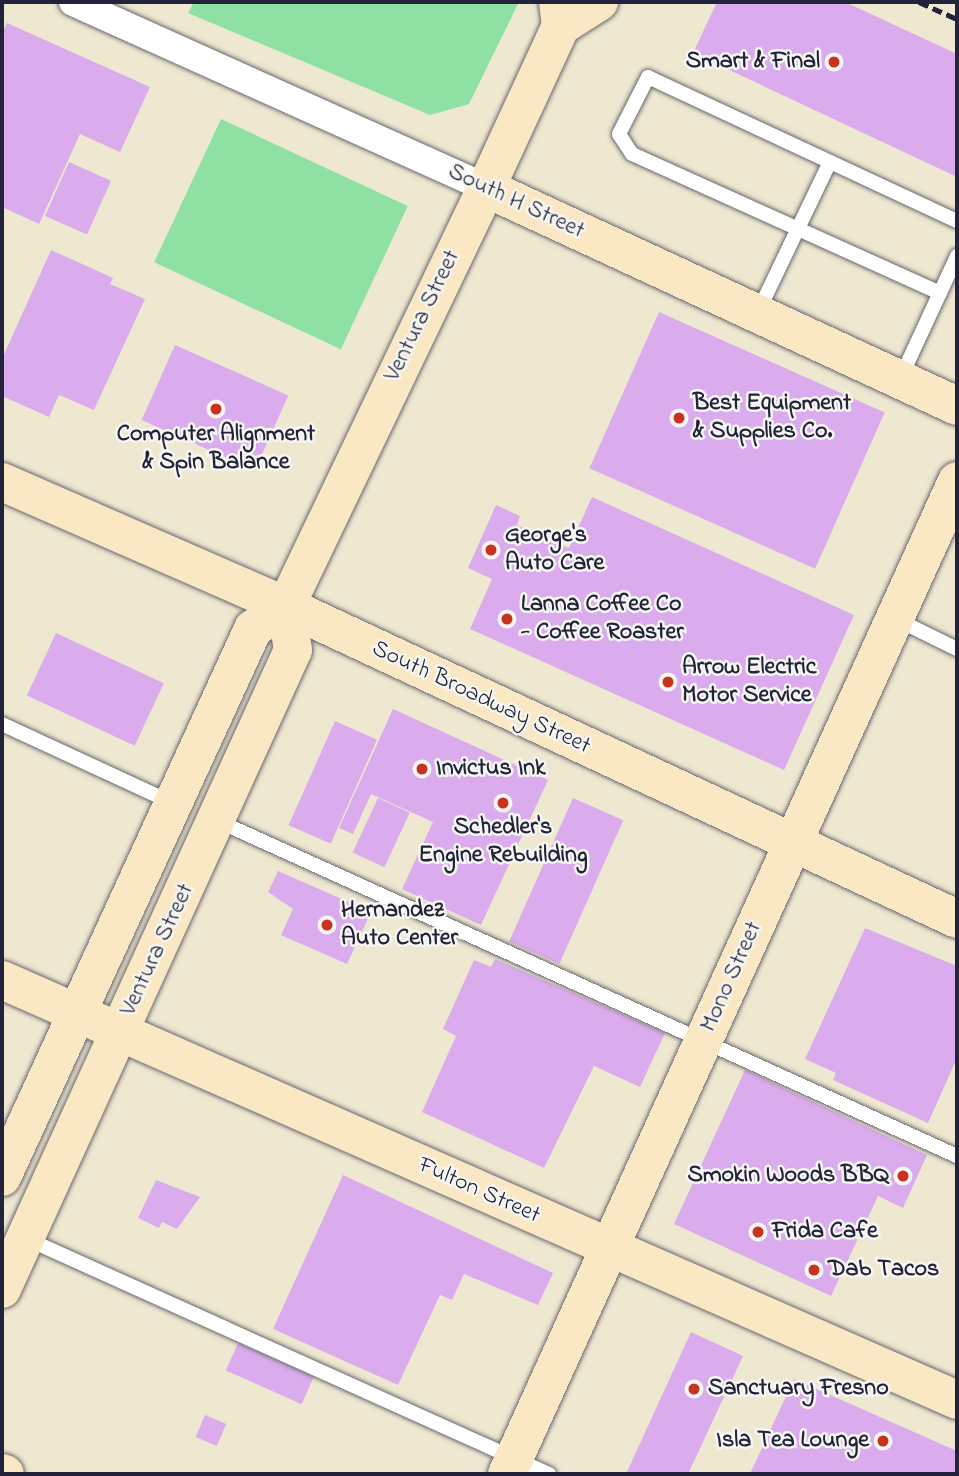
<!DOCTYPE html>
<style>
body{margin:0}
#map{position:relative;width:959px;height:1476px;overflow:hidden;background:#eee8d0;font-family:"Indie Flower",sans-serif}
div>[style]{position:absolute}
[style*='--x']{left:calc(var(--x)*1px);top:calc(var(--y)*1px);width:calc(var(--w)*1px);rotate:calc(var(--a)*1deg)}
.green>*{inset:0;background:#8ee1a2;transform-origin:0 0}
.building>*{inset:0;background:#daaced;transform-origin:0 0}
.roads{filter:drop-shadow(0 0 2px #69676f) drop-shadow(0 0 2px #69676f)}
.lane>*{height:14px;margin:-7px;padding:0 7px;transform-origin:7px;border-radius:7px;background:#fff}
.street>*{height:28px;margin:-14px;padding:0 14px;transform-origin:14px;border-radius:14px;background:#fff}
.secondary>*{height:38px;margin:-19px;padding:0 19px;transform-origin:19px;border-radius:19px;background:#fae7c3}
.rail>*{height:5px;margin-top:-2.5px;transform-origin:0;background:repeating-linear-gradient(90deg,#22223b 0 10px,transparent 0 15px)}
.dots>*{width:19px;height:19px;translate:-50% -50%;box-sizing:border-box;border:4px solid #f6f6f2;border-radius:50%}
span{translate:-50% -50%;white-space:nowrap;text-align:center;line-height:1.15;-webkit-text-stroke:5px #f6f6f2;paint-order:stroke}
.poi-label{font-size:24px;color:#22223b;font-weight:700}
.right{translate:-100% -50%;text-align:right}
.left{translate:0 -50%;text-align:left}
.street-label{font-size:24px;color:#22223b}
.frame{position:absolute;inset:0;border:4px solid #22223b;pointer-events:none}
</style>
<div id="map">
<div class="green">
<i style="clip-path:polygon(194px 2px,519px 2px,469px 104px,430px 115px,188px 13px)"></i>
<i style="left:221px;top:119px;width:206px;height:158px;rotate:25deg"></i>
</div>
<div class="building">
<i style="clip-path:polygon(717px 2px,845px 2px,957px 54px,957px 177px,693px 53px)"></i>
<i style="clip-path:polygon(7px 23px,150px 87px,120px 152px,80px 134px,39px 224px,2px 207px,2px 34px)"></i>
<i style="left:69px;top:162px;width:46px;height:59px;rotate:24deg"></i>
<i style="clip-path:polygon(51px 250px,113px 278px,110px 284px,145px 299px,94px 410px,59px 395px,49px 417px,2px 396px,2px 359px)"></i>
<i style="left:659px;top:312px;width:247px;height:171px;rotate:24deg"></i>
<i style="left:175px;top:345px;width:124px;height:82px;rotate:24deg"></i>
<i style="clip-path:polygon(592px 497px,854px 615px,784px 770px,470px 629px,492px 579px,468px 568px,496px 505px,520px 516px,517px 525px,569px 548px)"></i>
<i style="left:56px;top:633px;width:119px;height:69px;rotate:25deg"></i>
<i style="clip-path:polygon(393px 709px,548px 780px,481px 925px,402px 889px,433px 822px,371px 794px,353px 834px,339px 828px)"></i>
<i style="left:335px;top:721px;width:46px;height:114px;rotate:24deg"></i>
<i style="left:378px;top:798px;width:35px;height:60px;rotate:25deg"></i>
<i style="left:573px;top:798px;width:55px;height:157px;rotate:24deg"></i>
<i style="clip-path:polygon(278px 871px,371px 912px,347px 964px,281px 935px,293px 909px,268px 892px)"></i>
<i style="clip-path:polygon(865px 928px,957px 966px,957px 1058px,928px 1123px,833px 1080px,836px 1073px,805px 1059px)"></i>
<i style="clip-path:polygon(495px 959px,665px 1033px,640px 1087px,594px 1066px,544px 1168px,422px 1112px,456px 1036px,443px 1029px,474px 960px,491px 967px)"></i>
<i style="clip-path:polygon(745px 1070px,927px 1155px,903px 1208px,878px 1196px,831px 1296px,674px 1224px)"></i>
<i style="clip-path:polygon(343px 1175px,553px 1273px,538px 1305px,464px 1274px,452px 1300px,440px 1295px,398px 1385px,273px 1329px)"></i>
<i style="clip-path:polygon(156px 1180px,200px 1197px,177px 1229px,162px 1222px,159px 1228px,138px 1218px)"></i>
<i style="clip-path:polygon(691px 1332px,743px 1356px,688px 1474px,626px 1474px)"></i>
<i style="left:238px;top:1343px;width:83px;height:30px;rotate:24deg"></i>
<i style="clip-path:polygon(794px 1379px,957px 1451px,957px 1474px,750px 1474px)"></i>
<i style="left:205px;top:1415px;width:23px;height:24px;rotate:23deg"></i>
</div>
<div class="roads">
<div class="lane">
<i style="--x:940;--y:293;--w:338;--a:-155.7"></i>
<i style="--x:632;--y:154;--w:24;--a:-123"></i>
<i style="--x:619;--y:134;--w:64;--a:-63"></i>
<i style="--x:648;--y:77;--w:341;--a:25"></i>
<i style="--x:758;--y:312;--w:166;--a:-64.4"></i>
<i style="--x:900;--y:379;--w:136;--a:-65.1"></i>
<i style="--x:896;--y:619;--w:68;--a:26.2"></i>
<i style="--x:2;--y:724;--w:188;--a:24.8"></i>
<i style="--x:218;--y:821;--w:811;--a:24.39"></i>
<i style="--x:25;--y:1238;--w:575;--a:24.25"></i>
</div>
<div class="street">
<i style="--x:73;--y:2;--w:453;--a:24.2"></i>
</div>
<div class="secondary">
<i style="--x:561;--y:26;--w:45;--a:-32.3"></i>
<i style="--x:486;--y:188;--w:519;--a:24.84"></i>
<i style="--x:2;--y:482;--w:310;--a:23.6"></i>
<i style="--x:286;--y:606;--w:740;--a:25.01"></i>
<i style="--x:2;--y:980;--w:1043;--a:23.74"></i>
<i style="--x:2;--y:1177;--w:603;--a:-65.39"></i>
<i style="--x:253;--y:629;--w:40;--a:-34.9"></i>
<i style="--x:286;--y:606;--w:463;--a:-64.4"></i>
<i style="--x:486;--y:188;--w:179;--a:-65.2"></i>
<i style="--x:561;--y:26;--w:24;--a:-97"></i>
<i style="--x:2;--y:1289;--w:702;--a:-65.52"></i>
<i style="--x:293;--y:650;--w:45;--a:-99"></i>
<i style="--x:2;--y:1473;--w:3;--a:18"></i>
<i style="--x:507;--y:1474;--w:1090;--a:-65.62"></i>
</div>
</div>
<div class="rail">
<i style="--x:919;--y:2;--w:42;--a:24.1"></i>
</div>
<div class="dots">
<i style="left:834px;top:62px;background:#c8321e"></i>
<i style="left:216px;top:409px;background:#c8321e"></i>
<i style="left:679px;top:418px;background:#c8321e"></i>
<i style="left:491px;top:550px;background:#c8321e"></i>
<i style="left:507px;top:619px;background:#c8321e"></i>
<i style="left:668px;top:682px;background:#c8321e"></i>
<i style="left:422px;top:769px;background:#c8321e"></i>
<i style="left:503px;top:803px;background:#c8321e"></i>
<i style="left:327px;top:925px;background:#c8321e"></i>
<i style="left:903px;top:1176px;background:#c8321e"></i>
<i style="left:758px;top:1232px;background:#c8321e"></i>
<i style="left:814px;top:1270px;background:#c8321e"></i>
<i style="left:694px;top:1389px;background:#c8321e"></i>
<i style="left:883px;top:1441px;background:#c8321e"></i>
</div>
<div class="poi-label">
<span class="right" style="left:820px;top:62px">Smart &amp; Final</span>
<span class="left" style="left:693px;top:418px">Best Equipment<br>&amp; Supplies Co.</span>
<span style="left:216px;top:449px">Computer Alignment<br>&amp; Spin Balance</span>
<span class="left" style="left:505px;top:550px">George's<br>Auto Care</span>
<span class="left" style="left:521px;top:619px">Lanna Coffee Co<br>- Coffee Roaster</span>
<span class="left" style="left:682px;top:682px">Arrow Electric<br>Motor Service</span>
<span class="left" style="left:436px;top:769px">Invictus Ink</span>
<span style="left:503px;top:842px">Schedler's<br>Engine Rebuilding</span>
<span class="left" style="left:341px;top:925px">Hernandez<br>Auto Center</span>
<span class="right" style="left:889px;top:1176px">Smokin Woods BBQ</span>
<span class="left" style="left:772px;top:1232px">Frida Cafe</span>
<span class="left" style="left:828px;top:1270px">Dab Tacos</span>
<span class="left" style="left:708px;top:1389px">Sanctuary Fresno</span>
<span class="right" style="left:869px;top:1441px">Isla Tea Lounge</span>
</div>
<div class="street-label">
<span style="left:516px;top:202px;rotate:25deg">South H Street</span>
<span style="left:423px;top:316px;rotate:-64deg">Ventura Street</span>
<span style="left:481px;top:698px;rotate:25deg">South Broadway Street</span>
<span style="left:158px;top:950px;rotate:-65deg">Ventura Street</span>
<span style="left:732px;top:977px;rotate:-66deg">Mono Street</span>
<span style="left:479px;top:1191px;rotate:24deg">Fulton Street</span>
</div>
<div class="frame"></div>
</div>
